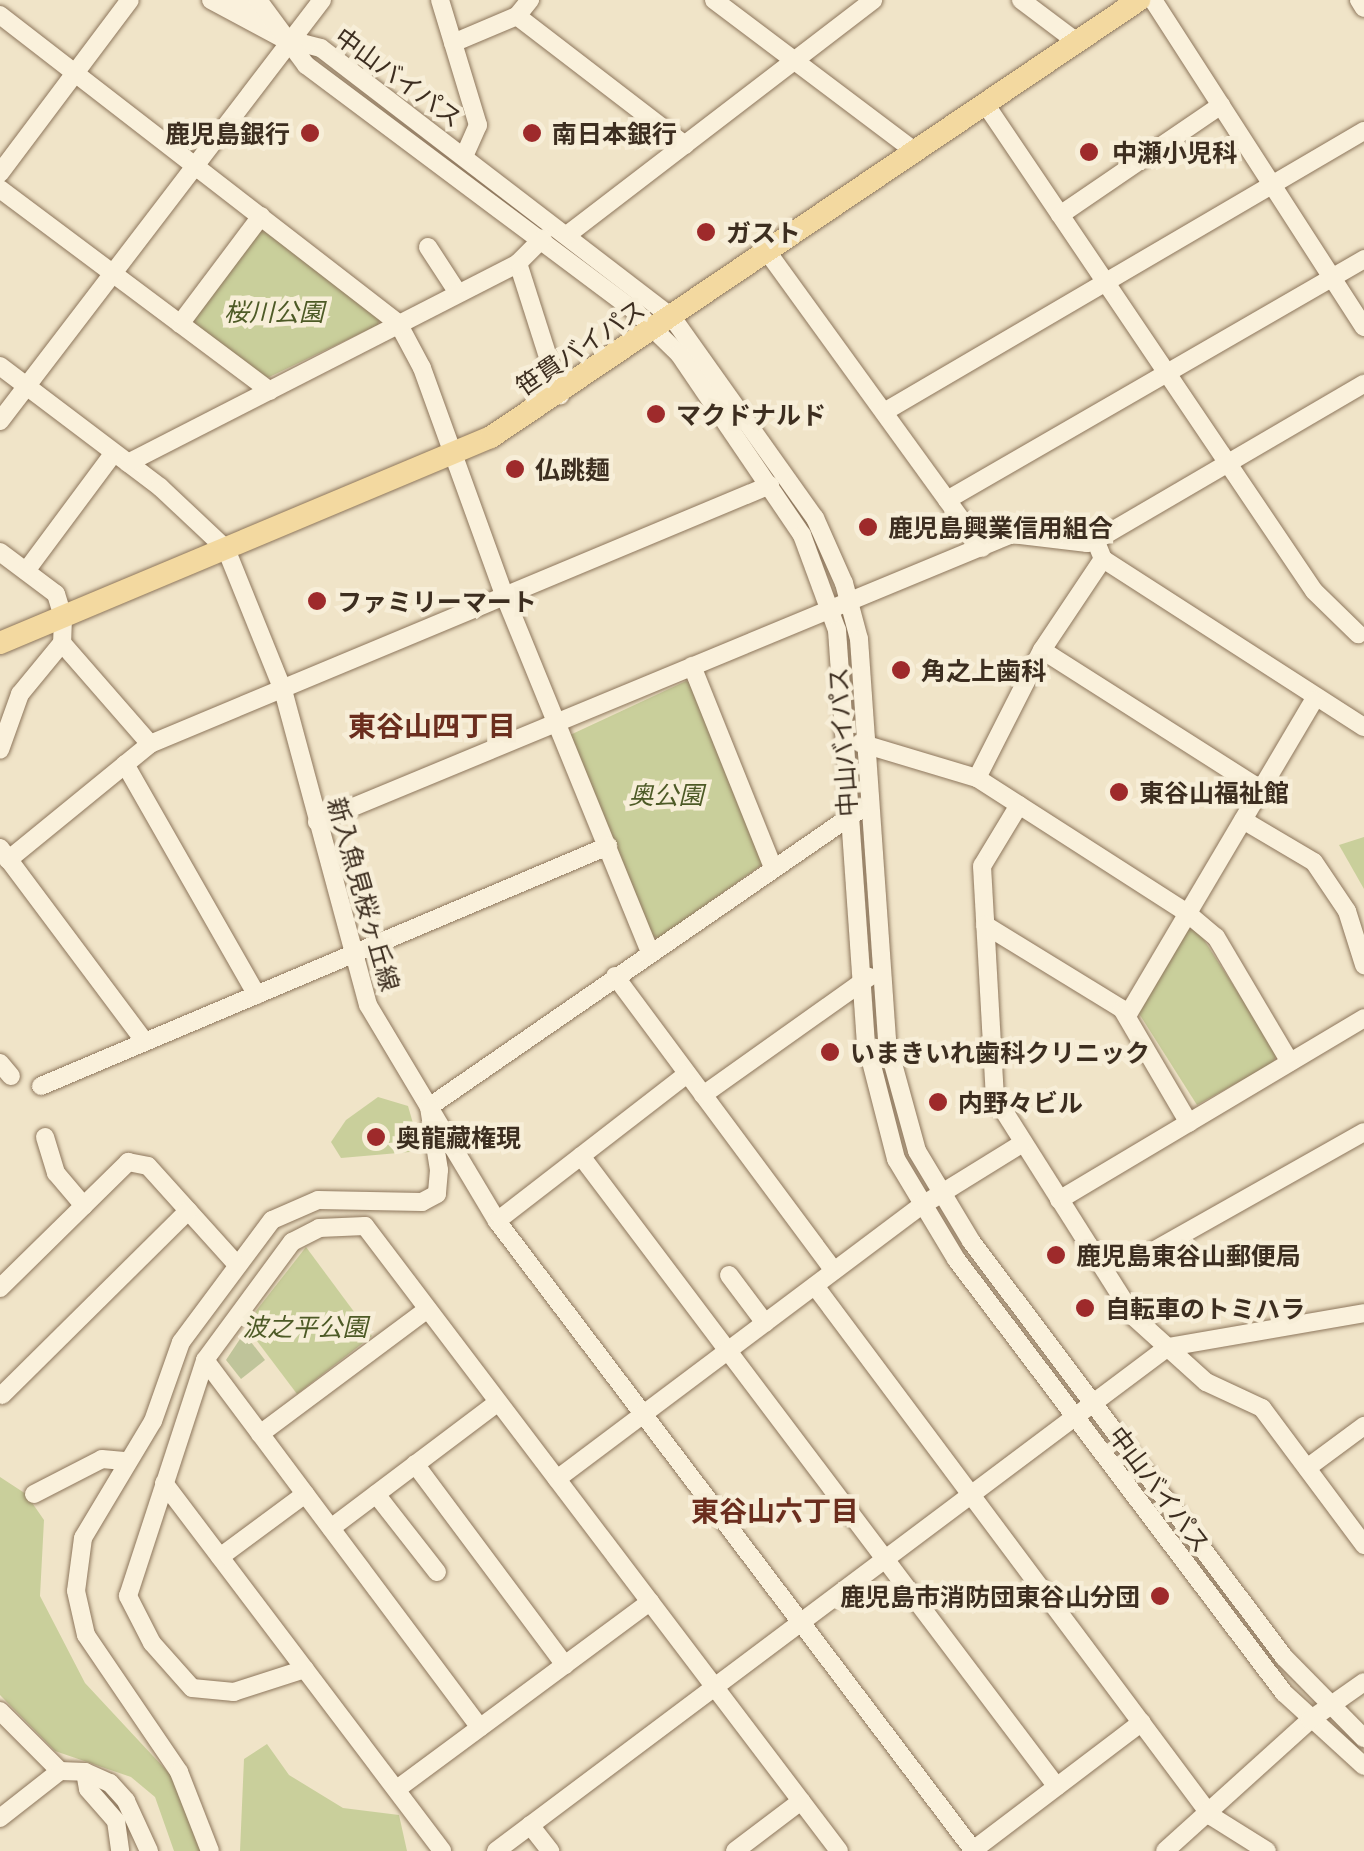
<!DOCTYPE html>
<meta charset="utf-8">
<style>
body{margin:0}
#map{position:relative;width:1364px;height:1851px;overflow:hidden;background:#f0e4c8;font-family:"Playfair Display","Noto Sans JP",serif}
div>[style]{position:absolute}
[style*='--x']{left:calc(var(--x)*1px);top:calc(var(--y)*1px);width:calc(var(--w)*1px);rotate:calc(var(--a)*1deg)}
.green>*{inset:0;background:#c9cf9b}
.cemetery>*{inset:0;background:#bfc49a}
.roads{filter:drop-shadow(0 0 2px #8d765c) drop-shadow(0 0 2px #8d765c)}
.minor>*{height:18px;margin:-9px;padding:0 9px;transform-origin:9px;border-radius:9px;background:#faf1dc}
.major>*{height:22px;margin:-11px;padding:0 11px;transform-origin:11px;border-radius:11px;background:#f3d9a0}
.dots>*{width:28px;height:28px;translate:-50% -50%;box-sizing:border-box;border:5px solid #f7eed8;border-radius:50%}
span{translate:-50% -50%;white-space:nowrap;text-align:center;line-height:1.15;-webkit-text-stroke:9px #f7eed8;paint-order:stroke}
.street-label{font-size:25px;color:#3d2e20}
.poi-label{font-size:25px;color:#3d2e20;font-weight:700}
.right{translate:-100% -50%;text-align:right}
.left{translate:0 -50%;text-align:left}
.park-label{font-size:25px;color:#4d5a26;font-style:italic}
.neighbourhood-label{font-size:28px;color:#6b2e1e;font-weight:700}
</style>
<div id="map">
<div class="green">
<i style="clip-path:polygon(260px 228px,380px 317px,378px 325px,265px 379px,190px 325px,188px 316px)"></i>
<i style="clip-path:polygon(686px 681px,694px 684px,763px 864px,659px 938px,651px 936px,570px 735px)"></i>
<i style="clip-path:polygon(1364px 837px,1364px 889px,1339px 845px)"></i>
<i style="clip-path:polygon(1197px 929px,1277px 1053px,1273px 1063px,1197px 1105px,1138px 1012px,1186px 930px)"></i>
<i style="clip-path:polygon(378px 1097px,408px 1106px,421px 1151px,341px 1158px,331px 1142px,346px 1120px)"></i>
<i style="clip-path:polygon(306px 1247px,372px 1336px,297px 1394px,245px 1325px)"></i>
<i style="clip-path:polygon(0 1477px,26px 1494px,44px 1520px,40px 1596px,85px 1683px,180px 1785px,205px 1851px,174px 1851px,155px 1797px,131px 1777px,55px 1751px,0 1695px)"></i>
<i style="clip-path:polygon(267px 1744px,289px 1775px,343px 1808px,399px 1815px,407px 1851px,240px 1851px,244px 1759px)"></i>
</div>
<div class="cemetery">
<i style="clip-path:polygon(244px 1333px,265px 1360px,241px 1379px,226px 1360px)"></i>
</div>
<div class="roads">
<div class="minor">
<i style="--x:211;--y:0;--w:81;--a:28.2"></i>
<i style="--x:282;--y:38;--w:40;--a:14.4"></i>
<i style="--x:321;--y:48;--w:442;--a:37.5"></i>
<i style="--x:672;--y:317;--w:247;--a:54.6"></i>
<i style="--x:815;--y:518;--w:71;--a:66"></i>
<i style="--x:844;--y:583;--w:58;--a:75"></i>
<i style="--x:859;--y:639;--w:404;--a:86"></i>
<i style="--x:887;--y:1042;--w:113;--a:74.6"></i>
<i style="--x:917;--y:1151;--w:105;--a:59"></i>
<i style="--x:971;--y:1241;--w:521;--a:53.04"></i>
<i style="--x:1284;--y:1657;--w:114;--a:45.4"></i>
<i style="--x:237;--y:0;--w:40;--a:37"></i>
<i style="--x:258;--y:0;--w:81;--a:53.6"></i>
<i style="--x:306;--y:65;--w:411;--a:36.8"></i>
<i style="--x:635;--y:311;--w:62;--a:44.3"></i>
<i style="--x:679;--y:354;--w:219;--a:55.8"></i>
<i style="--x:802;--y:535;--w:101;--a:69.8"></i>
<i style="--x:837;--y:630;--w:413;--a:86"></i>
<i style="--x:866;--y:1042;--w:121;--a:75.6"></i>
<i style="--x:896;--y:1159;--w:117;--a:59"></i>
<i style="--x:956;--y:1259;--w:544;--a:52.92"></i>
<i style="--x:1284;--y:1693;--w:108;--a:42.4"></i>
<i style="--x:440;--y:0;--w:131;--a:73.1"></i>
<i style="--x:478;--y:125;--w:34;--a:114"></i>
<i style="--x:714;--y:0;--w:253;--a:37"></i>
<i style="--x:1021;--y:0;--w:70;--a:36.9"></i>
<i style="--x:1153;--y:0;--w:389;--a:57.2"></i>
<i style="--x:1359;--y:0;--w:9;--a:58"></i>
<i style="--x:0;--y:15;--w:503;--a:37.74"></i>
<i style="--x:398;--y:323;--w:51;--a:61.9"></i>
<i style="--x:422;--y:368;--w:244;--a:70.1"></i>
<i style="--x:505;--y:597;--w:383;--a:67.8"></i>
<i style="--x:517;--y:16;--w:212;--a:37.5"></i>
<i style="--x:453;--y:43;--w:69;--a:-22.9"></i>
<i style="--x:517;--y:16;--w:21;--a:-51"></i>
<i style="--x:986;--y:105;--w:586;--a:55.98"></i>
<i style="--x:1314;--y:591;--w:62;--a:44.3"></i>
<i style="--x:0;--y:173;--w:216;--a:-53.1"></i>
<i style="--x:0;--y:189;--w:337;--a:36.8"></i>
<i style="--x:1060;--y:215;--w:195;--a:-34.3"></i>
<i style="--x:567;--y:235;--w:386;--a:-37.5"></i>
<i style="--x:428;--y:247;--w:55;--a:56.9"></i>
<i style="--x:769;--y:254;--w:363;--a:54.1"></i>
<i style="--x:518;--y:263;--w:139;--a:72.3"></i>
<i style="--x:180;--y:324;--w:135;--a:-53.1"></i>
<i style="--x:0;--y:366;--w:201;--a:37.1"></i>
<i style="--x:160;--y:487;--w:91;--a:43.2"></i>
<i style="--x:226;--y:549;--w:152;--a:68"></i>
<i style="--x:283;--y:690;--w:326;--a:74.9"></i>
<i style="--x:368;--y:1005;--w:119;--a:59.1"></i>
<i style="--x:429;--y:1107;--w:64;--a:81"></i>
<i style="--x:439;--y:1170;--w:24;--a:95"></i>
<i style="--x:437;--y:1194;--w:17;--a:152"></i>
<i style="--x:422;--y:1202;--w:104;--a:-178.9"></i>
<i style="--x:318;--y:1200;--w:50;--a:156.5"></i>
<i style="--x:272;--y:1220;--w:152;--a:126.7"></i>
<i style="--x:181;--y:1342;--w:84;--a:109.5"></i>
<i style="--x:153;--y:1421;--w:136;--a:120.9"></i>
<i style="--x:83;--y:1538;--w:53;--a:97.5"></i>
<i style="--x:76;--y:1591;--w:45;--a:77.2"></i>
<i style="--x:86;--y:1635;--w:166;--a:55.8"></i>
<i style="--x:179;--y:1772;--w:85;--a:68.6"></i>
<i style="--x:884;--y:412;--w:556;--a:-30.35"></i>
<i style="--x:0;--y:421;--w:530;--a:-52.59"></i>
<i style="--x:128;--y:463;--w:438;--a:-27.1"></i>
<i style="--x:518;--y:263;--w:35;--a:-45"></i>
<i style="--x:947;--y:500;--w:482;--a:-30"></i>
<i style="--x:0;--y:552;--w:70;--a:36.9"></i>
<i style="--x:56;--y:594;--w:24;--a:73"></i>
<i style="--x:63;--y:617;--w:26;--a:92"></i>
<i style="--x:62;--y:643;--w:66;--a:129.5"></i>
<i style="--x:20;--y:694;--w:59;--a:109.7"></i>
<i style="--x:1103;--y:559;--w:310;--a:32.8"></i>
<i style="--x:26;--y:571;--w:146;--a:-53.4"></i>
<i style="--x:62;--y:643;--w:134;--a:48.9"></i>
<i style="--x:1042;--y:650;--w:259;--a:32.5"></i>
<i style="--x:692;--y:666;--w:217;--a:68.1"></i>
<i style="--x:860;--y:743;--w:122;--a:16.7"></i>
<i style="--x:977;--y:778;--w:250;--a:32.7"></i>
<i style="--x:1187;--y:913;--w:38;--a:40"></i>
<i style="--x:1216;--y:937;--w:145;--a:59.4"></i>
<i style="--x:125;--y:764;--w:266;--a:60.3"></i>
<i style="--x:977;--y:778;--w:144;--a:-63.1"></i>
<i style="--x:1042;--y:650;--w:110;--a:-56.2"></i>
<i style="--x:1103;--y:559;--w:11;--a:-112"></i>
<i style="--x:1019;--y:805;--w:71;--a:121.2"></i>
<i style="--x:982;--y:866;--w:231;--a:86.8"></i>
<i style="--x:995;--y:1097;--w:260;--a:57.7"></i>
<i style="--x:1134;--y:1317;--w:97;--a:42.1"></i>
<i style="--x:1206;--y:1382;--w:62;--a:24.9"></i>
<i style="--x:1262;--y:1408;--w:171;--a:53.3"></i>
<i style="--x:858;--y:811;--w:521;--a:145.4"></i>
<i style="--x:429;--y:1107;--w:133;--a:59.2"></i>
<i style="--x:497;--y:1221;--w:790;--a:52.87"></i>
<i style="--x:1243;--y:820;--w:82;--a:30.6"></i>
<i style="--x:1314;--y:862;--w:59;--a:56"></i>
<i style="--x:1347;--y:911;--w:57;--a:72.5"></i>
<i style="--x:317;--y:822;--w:752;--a:-22.51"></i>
<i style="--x:1012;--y:534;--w:76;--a:6.8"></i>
<i style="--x:1087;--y:543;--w:14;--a:-21"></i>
<i style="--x:1100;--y:538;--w:306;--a:-30.3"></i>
<i style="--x:0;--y:848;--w:242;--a:53.2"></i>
<i style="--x:8;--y:860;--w:183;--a:-39.2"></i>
<i style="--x:150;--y:744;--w:672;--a:-22.67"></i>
<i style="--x:985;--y:925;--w:161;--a:31.5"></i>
<i style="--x:1122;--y:1009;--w:132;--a:59.6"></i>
<i style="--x:615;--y:976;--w:367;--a:53.4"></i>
<i style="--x:1127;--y:1016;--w:367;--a:-59.4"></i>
<i style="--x:0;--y:1063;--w:17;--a:50"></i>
<i style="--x:41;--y:1086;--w:616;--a:-22.94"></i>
<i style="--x:703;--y:1095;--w:204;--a:-35.4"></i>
<i style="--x:45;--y:1137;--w:38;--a:73"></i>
<i style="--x:56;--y:1173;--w:43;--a:49.7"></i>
<i style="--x:581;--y:1156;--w:790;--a:52.97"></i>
<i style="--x:1059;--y:1200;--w:355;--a:-30.8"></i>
<i style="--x:497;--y:1221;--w:240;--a:-37.7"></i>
<i style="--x:1153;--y:1251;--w:242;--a:-29.4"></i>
<i style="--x:729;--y:1275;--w:60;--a:53.1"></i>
<i style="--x:815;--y:1286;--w:662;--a:53.23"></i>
<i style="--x:1211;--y:1816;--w:66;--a:32"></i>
<i style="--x:0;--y:1288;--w:180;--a:-44.5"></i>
<i style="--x:128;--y:1162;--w:20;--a:11"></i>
<i style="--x:148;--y:1166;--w:133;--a:48"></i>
<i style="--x:205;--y:1360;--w:459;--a:53.2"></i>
<i style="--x:2;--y:1395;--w:262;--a:-44.7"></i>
<i style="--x:260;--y:1434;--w:209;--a:-36.7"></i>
<i style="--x:415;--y:1464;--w:251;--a:53.3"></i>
<i style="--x:1307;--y:1468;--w:71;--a:-36.4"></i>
<i style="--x:557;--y:1479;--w:455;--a:-36.9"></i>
<i style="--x:921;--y:1206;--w:120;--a:-31.7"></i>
<i style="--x:164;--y:1483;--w:461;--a:52.9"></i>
<i style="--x:34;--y:1494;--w:76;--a:-27.2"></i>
<i style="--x:102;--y:1459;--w:25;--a:5"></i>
<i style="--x:376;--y:1494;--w:99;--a:52"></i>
<i style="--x:331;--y:1528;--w:209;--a:-37"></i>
<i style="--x:220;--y:1557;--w:106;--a:-36.5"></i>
<i style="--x:305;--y:1669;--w:75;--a:162.1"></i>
<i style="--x:234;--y:1692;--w:42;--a:-174.6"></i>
<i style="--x:192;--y:1688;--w:60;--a:-131.6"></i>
<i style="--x:152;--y:1643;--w:53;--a:-117.1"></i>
<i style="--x:128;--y:1596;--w:248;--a:-71.9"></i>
<i style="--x:205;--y:1360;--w:147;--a:-53.6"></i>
<i style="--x:292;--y:1242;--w:30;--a:-27"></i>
<i style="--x:319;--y:1228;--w:46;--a:-2.5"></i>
<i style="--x:365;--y:1226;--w:784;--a:52.82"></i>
<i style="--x:0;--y:1711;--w:85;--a:45"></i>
<i style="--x:85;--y:1772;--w:17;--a:80"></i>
<i style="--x:88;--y:1789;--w:43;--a:48.8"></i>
<i style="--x:116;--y:1821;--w:30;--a:82"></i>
<i style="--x:397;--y:1789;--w:315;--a:-36.5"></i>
<i style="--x:0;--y:1818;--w:76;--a:-38.1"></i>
<i style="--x:60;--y:1771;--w:25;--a:2"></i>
<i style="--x:85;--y:1772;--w:27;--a:24"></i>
<i style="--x:110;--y:1783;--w:24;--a:48"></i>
<i style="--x:126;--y:1801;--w:55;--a:65.3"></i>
<i style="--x:530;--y:1825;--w:33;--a:52"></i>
<i style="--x:496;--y:1851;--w:840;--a:-36.87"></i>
<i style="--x:1168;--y:1347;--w:199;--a:-9.8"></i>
<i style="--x:735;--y:1851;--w:83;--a:-37.1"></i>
<i style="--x:972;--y:1851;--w:213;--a:-37.2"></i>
<i style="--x:1165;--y:1851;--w:195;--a:-42.1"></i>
<i style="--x:1310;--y:1720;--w:66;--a:-35.1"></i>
</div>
<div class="major">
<i style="--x:0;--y:643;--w:532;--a:-22.76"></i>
<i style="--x:491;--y:437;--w:782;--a:-34"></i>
</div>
</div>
<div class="dots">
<i style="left:310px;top:133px;background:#9e2a2b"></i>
<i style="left:532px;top:133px;background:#9e2a2b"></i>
<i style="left:1089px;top:152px;background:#9e2a2b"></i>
<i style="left:706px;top:232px;background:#9e2a2b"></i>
<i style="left:656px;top:414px;background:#9e2a2b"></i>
<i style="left:515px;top:469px;background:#9e2a2b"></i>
<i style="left:868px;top:527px;background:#9e2a2b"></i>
<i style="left:317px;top:601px;background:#9e2a2b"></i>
<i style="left:901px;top:670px;background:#9e2a2b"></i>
<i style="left:1119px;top:792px;background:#9e2a2b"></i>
<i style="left:830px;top:1052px;background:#9e2a2b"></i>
<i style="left:938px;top:1102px;background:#9e2a2b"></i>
<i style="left:376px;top:1137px;background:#9e2a2b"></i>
<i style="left:1056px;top:1255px;background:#9e2a2b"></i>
<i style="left:1085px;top:1308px;background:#9e2a2b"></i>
<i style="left:1160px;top:1596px;background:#9e2a2b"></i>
</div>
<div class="street-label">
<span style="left:399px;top:77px;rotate:36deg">中山バイパス</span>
<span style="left:580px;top:347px;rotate:-34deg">笹貫バイパス</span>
<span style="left:842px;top:742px;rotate:-94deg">中山バイパス</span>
<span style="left:364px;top:894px;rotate:74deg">新入魚見桜ヶ丘線</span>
<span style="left:1160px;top:1489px;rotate:53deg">中山バイパス</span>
</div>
<div class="poi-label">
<span class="right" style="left:290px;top:133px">鹿児島銀行</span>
<span class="left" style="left:552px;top:133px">南日本銀行</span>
<span class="left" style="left:1112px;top:152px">中瀬小児科</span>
<span class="left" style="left:726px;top:232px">ガスト</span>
<span class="left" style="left:676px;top:414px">マクドナルド</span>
<span class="left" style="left:535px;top:469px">仏跳麺</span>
<span class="left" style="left:888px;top:527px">鹿児島興業信用組合</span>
<span class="left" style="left:337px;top:601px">ファミリーマート</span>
<span class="left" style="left:921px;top:670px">角之上歯科</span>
<span class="left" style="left:1139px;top:792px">東谷山福祉館</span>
<span class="left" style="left:850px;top:1052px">いまきいれ歯科クリニック</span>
<span class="left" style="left:958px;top:1102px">内野々ビル</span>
<span class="left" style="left:396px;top:1137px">奥龍藏権現</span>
<span class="left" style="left:1076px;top:1255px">鹿児島東谷山郵便局</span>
<span class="left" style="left:1105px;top:1308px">自転車のトミハラ</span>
<span class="right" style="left:1140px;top:1596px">鹿児島市消防団東谷山分団</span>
</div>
<div class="park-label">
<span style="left:274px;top:311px">桜川公園</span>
<span style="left:666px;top:794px">奥公園</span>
<span style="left:305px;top:1326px">波之平公園</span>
</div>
<div class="neighbourhood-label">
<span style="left:432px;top:725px">東谷山四丁目</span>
<span style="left:775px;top:1510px">東谷山六丁目</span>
</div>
</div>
